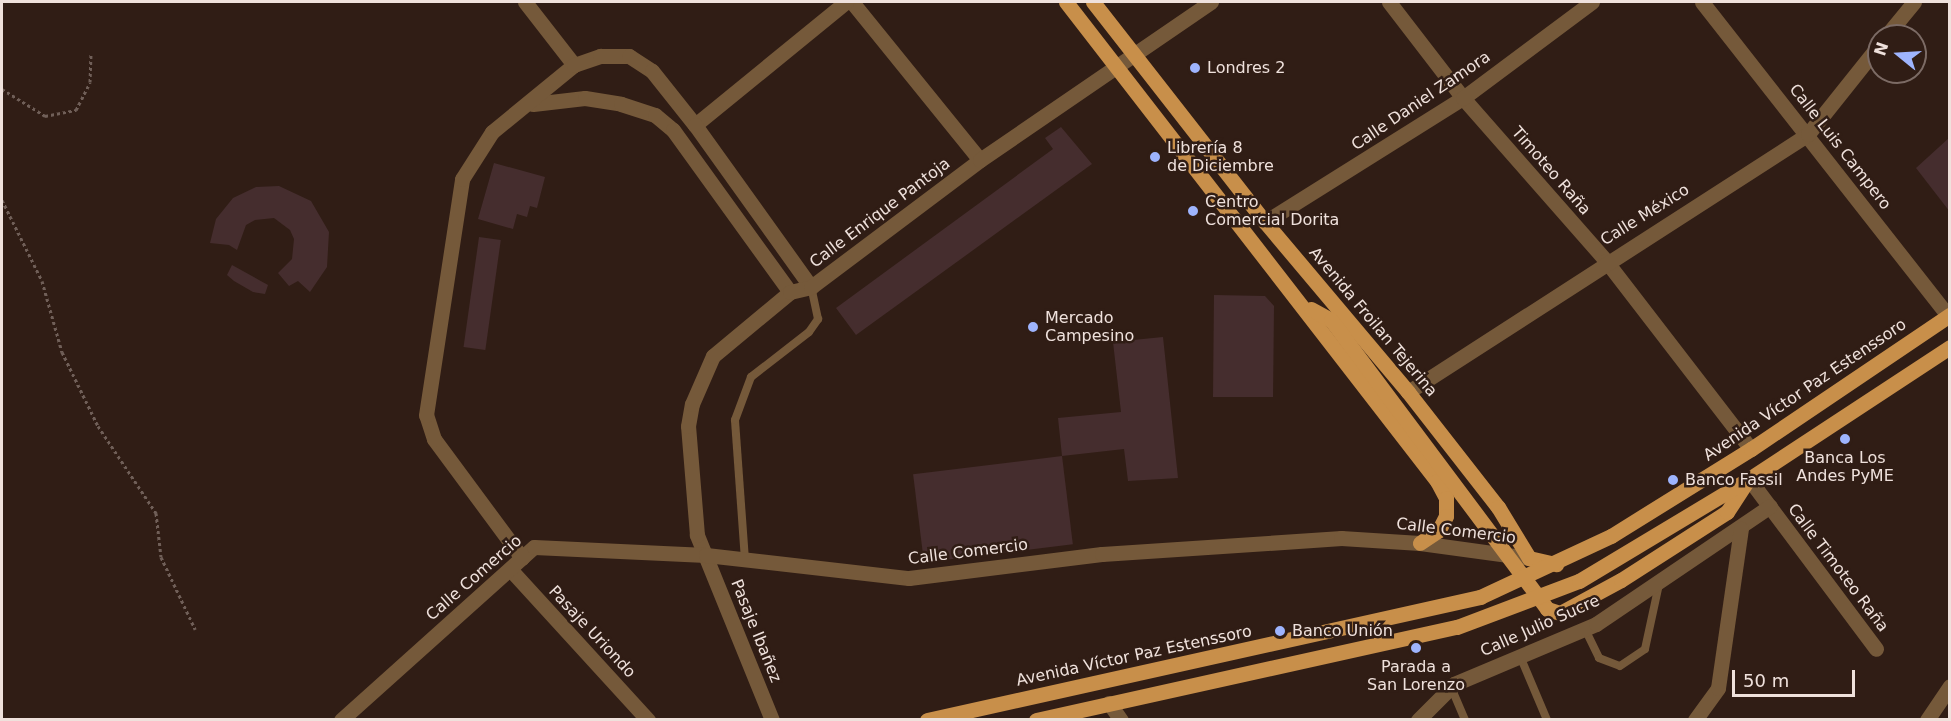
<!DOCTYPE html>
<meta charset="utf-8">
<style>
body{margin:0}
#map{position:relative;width:1951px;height:721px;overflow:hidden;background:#301d15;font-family:"DejaVu Sans",sans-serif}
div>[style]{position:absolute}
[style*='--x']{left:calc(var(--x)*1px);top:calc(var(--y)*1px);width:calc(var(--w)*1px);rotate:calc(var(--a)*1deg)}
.building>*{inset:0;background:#452d2e;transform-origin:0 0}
.path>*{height:3px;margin-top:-1.5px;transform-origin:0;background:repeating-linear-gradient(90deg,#705f58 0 3px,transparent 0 6px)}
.service>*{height:8px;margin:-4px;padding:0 4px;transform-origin:4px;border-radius:4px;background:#75593a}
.minor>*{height:15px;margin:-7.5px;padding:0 7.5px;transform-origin:7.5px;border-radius:7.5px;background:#75593a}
.tertiary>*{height:15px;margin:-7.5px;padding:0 7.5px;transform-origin:7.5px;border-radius:7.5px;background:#75593a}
.primary>*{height:15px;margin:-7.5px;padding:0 7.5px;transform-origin:7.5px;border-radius:7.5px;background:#c88f4a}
.dots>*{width:16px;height:16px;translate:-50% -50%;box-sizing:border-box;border:3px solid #301d15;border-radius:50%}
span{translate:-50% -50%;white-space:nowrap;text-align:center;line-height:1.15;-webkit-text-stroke:5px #301d15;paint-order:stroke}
.poi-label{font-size:16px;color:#efe1dc}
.left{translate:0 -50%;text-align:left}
.street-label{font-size:16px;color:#efe1dc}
.frame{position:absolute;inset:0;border:3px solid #efe1dc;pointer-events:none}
.north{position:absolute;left:1867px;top:24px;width:60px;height:60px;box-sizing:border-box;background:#301d15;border:2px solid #7c6b65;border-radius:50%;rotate:288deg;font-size:16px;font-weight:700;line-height:24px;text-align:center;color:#efe1dc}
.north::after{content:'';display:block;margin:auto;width:21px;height:27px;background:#9eb4fd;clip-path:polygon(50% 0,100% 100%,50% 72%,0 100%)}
.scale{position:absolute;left:1732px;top:670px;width:123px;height:27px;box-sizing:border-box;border:3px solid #efe1dc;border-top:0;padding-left:8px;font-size:18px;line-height:21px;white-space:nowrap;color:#efe1dc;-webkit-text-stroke:4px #301d15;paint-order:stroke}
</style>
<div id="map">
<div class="building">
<i style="clip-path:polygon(1061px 127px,1092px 164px,856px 335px,836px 308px,1053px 149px,1045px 138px)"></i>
<i style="clip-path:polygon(1950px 137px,1950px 212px,1916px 168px)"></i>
<i style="clip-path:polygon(494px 163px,545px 177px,537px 208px,530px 206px,527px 217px,517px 214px,513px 229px,478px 219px)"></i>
<i style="clip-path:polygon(279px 186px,311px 201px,329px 232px,327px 267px,310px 292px,298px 281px,289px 286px,278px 273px,292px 259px,294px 239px,290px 230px,274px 218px,255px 220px,246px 225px,237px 250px,229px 245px,210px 243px,216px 219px,233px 198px,256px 187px)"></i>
<i style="left:479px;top:237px;width:22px;height:111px;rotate:8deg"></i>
<i style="clip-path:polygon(232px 265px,268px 285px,265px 294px,253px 292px,234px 281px,227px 275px)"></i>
<i style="clip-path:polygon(1214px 295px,1265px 296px,1274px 306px,1273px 397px,1213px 397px)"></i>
<i style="clip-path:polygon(1163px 337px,1178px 478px,1128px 481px,1124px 449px,1062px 456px,1058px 418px,1121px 412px,1113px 342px)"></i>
<i style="left:1062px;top:456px;width:89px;height:150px;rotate:83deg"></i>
</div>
<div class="path">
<i style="--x:2;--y:89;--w:51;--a:32.1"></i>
<i style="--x:45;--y:116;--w:32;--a:-11"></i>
<i style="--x:76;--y:110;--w:31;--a:-63"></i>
<i style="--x:90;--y:82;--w:29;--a:-88"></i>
<i style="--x:2;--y:200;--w:90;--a:63.7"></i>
<i style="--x:42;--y:281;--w:74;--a:74.3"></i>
<i style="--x:62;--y:352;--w:82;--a:64.1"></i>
<i style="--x:98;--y:426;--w:105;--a:56.3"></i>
<i style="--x:156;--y:513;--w:44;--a:83.5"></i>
<i style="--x:161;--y:557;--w:80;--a:64.7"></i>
</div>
<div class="service">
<i style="--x:745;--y:560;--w:140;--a:-94.1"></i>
<i style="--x:735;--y:420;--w:46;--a:-69.6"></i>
<i style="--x:751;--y:377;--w:73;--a:-37.8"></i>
<i style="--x:809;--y:332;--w:16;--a:-55"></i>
<i style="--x:818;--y:319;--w:33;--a:-102"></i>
<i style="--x:1585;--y:629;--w:32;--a:64"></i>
<i style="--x:1599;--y:658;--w:22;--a:21"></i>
<i style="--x:1620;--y:666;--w:30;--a:-34"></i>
<i style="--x:1645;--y:649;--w:66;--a:-77.8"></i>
<i style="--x:1520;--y:656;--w:69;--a:67.1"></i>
<i style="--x:1451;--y:687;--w:36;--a:67"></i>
</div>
<div class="minor">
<i style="--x:525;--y:2;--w:80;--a:52.1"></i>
<i style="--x:852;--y:2;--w:203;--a:51"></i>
<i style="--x:1389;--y:2;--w:121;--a:52.4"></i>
<i style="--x:1463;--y:98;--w:217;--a:48.7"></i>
<i style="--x:1606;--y:261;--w:237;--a:52.4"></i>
<i style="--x:1702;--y:2;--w:399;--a:51.9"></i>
<i style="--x:1886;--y:36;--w:44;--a:-50.5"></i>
<i style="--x:533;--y:104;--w:52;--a:-6.6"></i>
<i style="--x:585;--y:98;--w:36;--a:9"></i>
<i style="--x:621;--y:104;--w:36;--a:18"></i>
<i style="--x:655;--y:115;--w:23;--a:40"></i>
<i style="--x:673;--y:130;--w:200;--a:54.2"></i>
<i style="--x:695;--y:125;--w:195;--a:-39.2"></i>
<i style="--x:1408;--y:392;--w:476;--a:-32.8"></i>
<i style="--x:1808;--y:134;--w:114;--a:-51.4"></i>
<i style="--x:1749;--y:479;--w:212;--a:53.2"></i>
<i style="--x:522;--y:558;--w:148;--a:-126.5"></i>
<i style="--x:434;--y:439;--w:25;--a:-108"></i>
<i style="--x:426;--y:415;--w:239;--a:-81.3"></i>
<i style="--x:462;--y:179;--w:56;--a:-57.4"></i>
<i style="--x:492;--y:132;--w:106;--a:-39.3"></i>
<i style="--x:574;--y:65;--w:28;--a:-19"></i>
<i style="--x:600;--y:56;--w:29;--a:0"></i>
<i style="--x:629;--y:56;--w:27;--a:33"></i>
<i style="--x:652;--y:71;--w:69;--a:51.5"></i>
<i style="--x:695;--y:125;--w:199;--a:54.4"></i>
<i style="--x:510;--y:569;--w:205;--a:47.6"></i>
<i style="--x:1109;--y:703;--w:21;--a:55"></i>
<i style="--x:772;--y:720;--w:200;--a:-112.1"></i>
<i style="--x:697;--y:535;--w:109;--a:-94.7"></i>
<i style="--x:688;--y:426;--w:22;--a:-80"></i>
<i style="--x:692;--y:404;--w:52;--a:-66.4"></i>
<i style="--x:713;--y:356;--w:100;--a:-39.7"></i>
<i style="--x:790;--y:292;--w:22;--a:-13"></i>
<i style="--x:811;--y:287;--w:211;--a:-36.9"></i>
<i style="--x:980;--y:160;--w:280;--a:-34.4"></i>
<i style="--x:1418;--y:720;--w:51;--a:-45"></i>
<i style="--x:1454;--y:684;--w:154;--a:-22.9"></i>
<i style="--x:1596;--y:624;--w:210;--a:-34.1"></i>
<i style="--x:1695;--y:720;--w:39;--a:-54"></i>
<i style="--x:1718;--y:688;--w:161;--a:-81.8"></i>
<i style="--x:1927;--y:720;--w:41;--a:-55.9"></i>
</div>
<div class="tertiary">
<i style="--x:1265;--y:222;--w:234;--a:-32.1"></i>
<i style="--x:1463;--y:98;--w:161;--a:-36.7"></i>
<i style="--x:341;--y:720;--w:259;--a:-41.9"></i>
<i style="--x:534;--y:547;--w:172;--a:2.7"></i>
<i style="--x:706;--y:555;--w:204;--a:6.5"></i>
<i style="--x:909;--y:578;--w:194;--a:-7.1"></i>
<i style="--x:1102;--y:554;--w:240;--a:-3.8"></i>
<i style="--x:1341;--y:538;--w:79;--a:3.6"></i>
<i style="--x:1420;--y:543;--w:110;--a:7.8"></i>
</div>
<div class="primary">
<i style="--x:1066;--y:2;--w:606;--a:52.24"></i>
<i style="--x:1437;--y:481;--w:19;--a:62"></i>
<i style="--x:1446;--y:498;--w:18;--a:90"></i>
<i style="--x:1446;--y:516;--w:16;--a:117"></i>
<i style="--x:1439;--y:530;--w:23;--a:146"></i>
<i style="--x:1093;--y:2;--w:279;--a:52"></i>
<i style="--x:1265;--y:222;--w:222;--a:49.9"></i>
<i style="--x:1408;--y:392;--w:146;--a:52"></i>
<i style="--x:1498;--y:507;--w:60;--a:58.7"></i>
<i style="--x:1529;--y:558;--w:28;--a:13"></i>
<i style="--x:1311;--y:309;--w:23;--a:29"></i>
<i style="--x:1331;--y:320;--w:361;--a:53.2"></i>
<i style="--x:1547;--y:609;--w:14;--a:17"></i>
<i style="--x:1560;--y:613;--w:69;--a:-28.4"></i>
<i style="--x:1621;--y:580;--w:126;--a:-32.7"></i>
<i style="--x:1727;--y:512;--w:35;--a:-57"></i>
<i style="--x:927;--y:720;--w:567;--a:-12.54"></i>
<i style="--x:1480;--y:597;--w:145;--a:-25"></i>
<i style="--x:1611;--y:536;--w:165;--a:-31.9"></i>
<i style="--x:1751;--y:449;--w:240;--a:-34"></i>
<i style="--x:1036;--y:720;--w:431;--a:-12.5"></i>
<i style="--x:1457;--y:627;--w:130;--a:-20.7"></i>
<i style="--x:1579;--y:581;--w:198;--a:-31"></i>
<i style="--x:1749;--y:479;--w:240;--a:-33.3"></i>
</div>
<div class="dots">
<i style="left:1195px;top:68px;background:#9eb4fd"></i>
<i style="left:1155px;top:157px;background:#9eb4fd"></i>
<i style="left:1193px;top:211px;background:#9eb4fd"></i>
<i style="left:1033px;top:327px;background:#9eb4fd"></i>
<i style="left:1845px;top:439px;background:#9eb4fd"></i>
<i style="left:1673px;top:480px;background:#9eb4fd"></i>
<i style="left:1280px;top:631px;background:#9eb4fd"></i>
<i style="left:1416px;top:648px;background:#9eb4fd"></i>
</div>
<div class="poi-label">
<span class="left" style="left:1207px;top:68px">Londres 2</span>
<span class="left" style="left:1167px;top:157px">Librería 8<br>de Diciembre</span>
<span class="left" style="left:1205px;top:211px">Centro<br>Comercial Dorita</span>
<span class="left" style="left:1045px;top:327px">Mercado<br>Campesino</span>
<span style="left:1845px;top:467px">Banca Los<br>Andes PyME</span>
<span class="left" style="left:1685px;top:480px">Banco Fassil</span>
<span class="left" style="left:1292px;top:631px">Banco Unión</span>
<span style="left:1416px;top:676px">Parada a<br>San Lorenzo</span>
</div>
<div class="street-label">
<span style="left:1421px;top:101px;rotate:-34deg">Calle Daniel Zamora</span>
<span style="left:1840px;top:147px;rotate:52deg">Calle Luis Campero</span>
<span style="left:1551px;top:171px;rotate:49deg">Timoteo Raña</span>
<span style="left:880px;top:213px;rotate:-37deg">Calle Enrique Pantoja</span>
<span style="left:1645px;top:215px;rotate:-32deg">Calle México</span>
<span style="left:1373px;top:322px;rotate:50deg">Avenida Froilan Tejerina</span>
<span style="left:1805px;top:390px;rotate:-34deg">Avenida Víctor Paz Estenssoro</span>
<span style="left:1456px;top:531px;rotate:7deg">Calle Comercio</span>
<span style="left:968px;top:552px;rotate:-7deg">Calle Comercio</span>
<span style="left:1838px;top:568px;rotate:53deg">Calle Timoteo Raña</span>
<span style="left:474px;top:578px;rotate:-41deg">Calle Comercio</span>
<span style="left:1540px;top:626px;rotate:-24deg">Calle Julio Sucre</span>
<span style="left:756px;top:631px;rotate:68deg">Pasaje Ibañez</span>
<span style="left:592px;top:632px;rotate:47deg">Pasaje Uriondo</span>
<span style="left:1134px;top:656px;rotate:-12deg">Avenida Víctor Paz Estenssoro</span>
</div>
<div class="frame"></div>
<div class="north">N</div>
<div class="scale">50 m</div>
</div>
